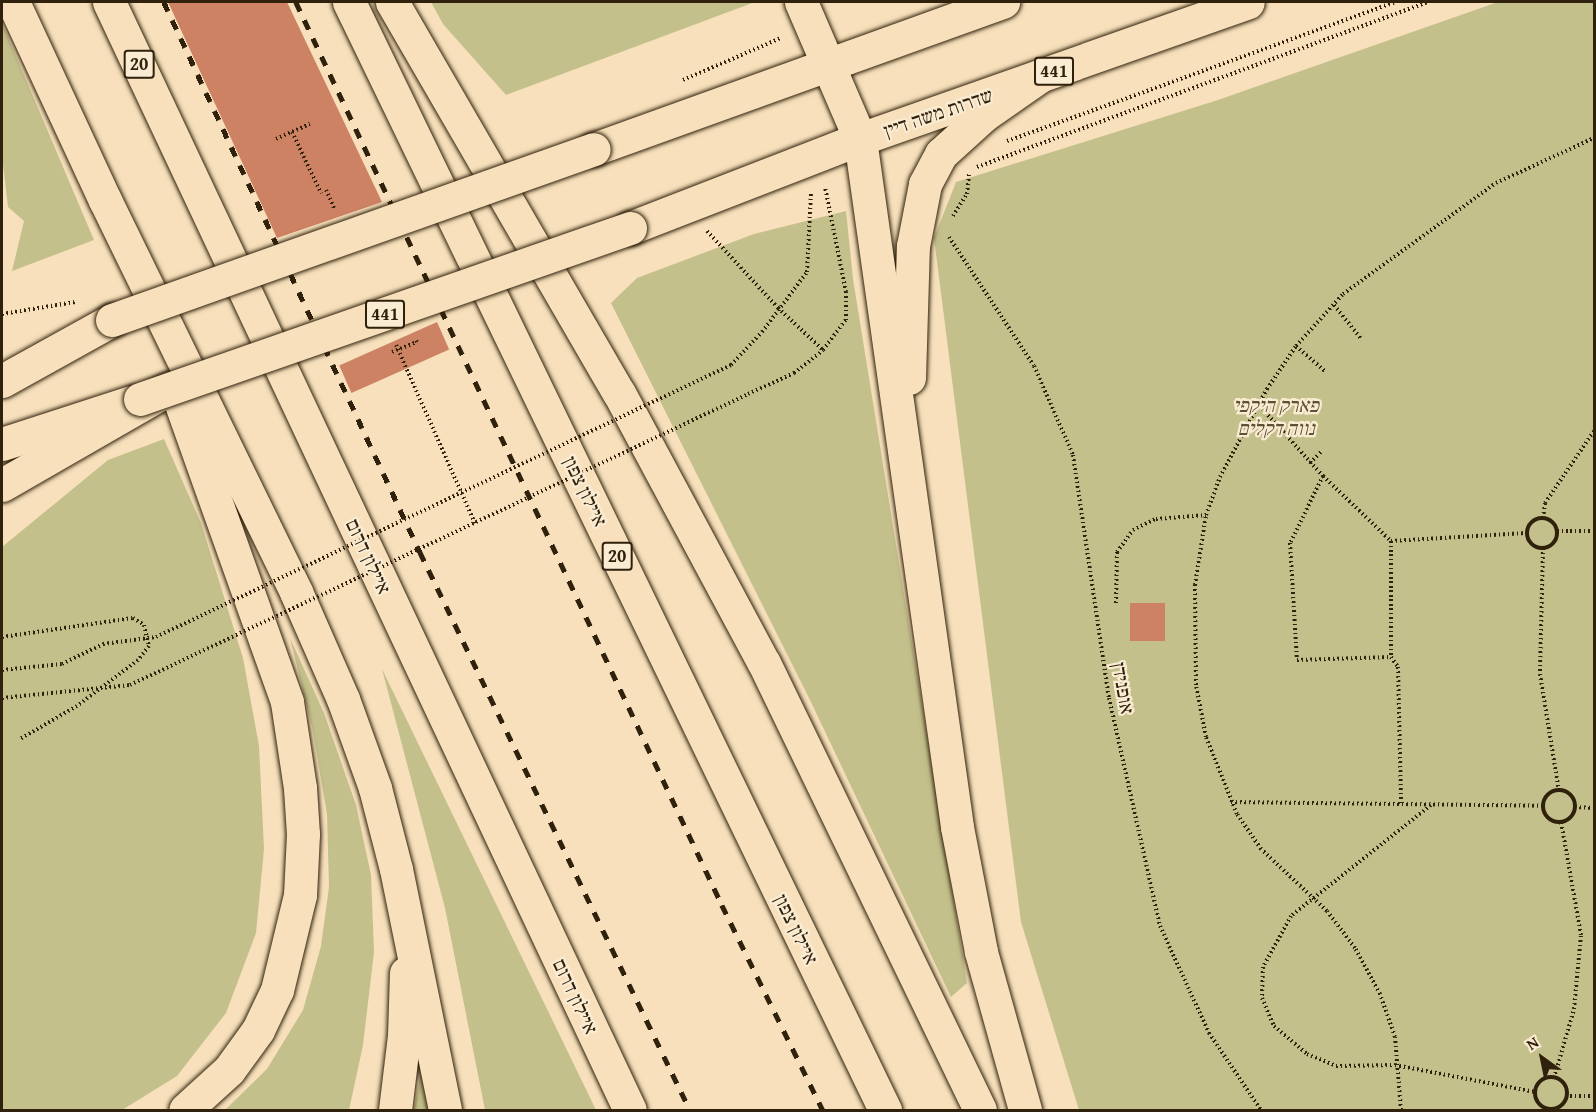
<!DOCTYPE html>
<meta charset="utf-8">
<style>
body{margin:0}
#map{position:relative;width:1596px;height:1112px;overflow:hidden;background:#f7e0bb;font-family:"Gentium Book Plus","Frank Ruhl Libre",serif}
div>[style]{position:absolute}
[style*='--x']{left:calc(var(--x)*1px);top:calc(var(--y)*1px);width:calc(var(--w)*1px);rotate:calc(var(--a)*1deg)}
.green>*{inset:0;background:#c4c08b}
.building>*{inset:0;background:#cd8264;transform-origin:0 0}
.path>*{height:4px;margin-top:-2px;transform-origin:0;background:repeating-linear-gradient(90deg,#30210c 0 1.5px,transparent 0 4.5px)}
.path>.ring{margin:-2px;padding:0;box-sizing:content-box;background:none;border:4px solid #30210c;border-radius:50%}
.roads{filter:drop-shadow(0 0 2px #30210c) drop-shadow(0 0 2px #30210c)}
.primary>*{height:33px;margin:-16.5px;padding:0 16.5px;transform-origin:16.5px;border-radius:16.5px;background:#f7e0bb}
.motorway>*{height:33px;margin:-16.5px;padding:0 16.5px;transform-origin:16.5px;border-radius:16.5px;background:#f7e0bb}
.rail>*{height:4.5px;margin-top:-2.25px;transform-origin:0;background:repeating-linear-gradient(90deg,#30210c 0 10px,transparent 0 20px)}
.path-bridge>*{height:4px;margin-top:-2px;transform-origin:0;background:repeating-linear-gradient(90deg,#30210c 0 1.5px,transparent 0 4.5px)}
.bridges{filter:drop-shadow(0 0 2px #30210c) drop-shadow(0 0 2px #30210c)}
.primary-bridge>*{height:33px;margin:-16.5px;padding:0 16.5px;transform-origin:16.5px;border-radius:16.5px;background:#f7e0bb}
span{translate:-50% -50%;white-space:nowrap;text-align:center;line-height:1.15;-webkit-text-stroke:4.5px #faebd3;paint-order:stroke}
.shield-label span{padding:2px 4px;background:#faebd3;border:2px solid;border-radius:4px;-webkit-text-stroke-width:0}
.shield-label{font-size:18px;color:#30210c;font-weight:700}
.street-label{font-size:20px;color:#30210c}
.park-label{font-size:20px;color:#5c5132;font-style:italic}
.frame{position:absolute;inset:0;border:3px solid #30210c;pointer-events:none}
.north{position:absolute;left:1512px;top:1028px;width:60px;height:60px;-webkit-text-stroke:4px #faebd3;paint-order:stroke;rotate:327deg;font-size:16px;font-weight:700;line-height:24px;text-align:center;color:#30210c}
.north::after{content:'';display:block;margin:auto;width:21px;height:27px;background:#30210c;clip-path:polygon(50% 0,100% 100%,50% 72%,0 100%)}
</style>
<div id="map">
<div class="green">
<i style="clip-path:polygon(431px 2px,755px 2px,506px 95px,443px 24px)"></i>
<i style="clip-path:polygon(1498px 2px,1594px 2px,1594px 1110px,1079px 1110px,1021px 922px,934px 238px,956px 182px,1218px 100px)"></i>
<i style="clip-path:polygon(2px 23px,94px 240px,12px 271px,24px 221px,8px 207px,2px 156px)"></i>
<i style="clip-path:polygon(846px 211px,853px 279px,967px 983px,951px 997px,810px 700px,611px 303px,637px 278px,754px 234px)"></i>
<i style="clip-path:polygon(164px 439px,201px 523px,243px 658px,259px 746px,264px 849px,256px 933px,226px 1013px,177px 1076px,122px 1110px,2px 1110px,2px 547px,108px 460px)"></i>
<i style="clip-path:polygon(290px 638px,324px 713px,356px 805px,371px 875px,374px 952px,363px 1045px,349px 1110px,225px 1110px,267px 1069px,303px 1010px,321px 946px,329px 887px,327px 814px,312px 727px)"></i>
<i style="clip-path:polygon(382px 669px,596px 1110px,485px 1110px,445px 908px)"></i>
<i style="clip-path:polygon(421px 1072px,428px 1110px,414px 1110px)"></i>
</div>
<div class="building">
<i style="clip-path:polygon(168px 2px,287px 2px,382px 202px,277px 238px)"></i>
<i style="left:437px;top:322px;width:30px;height:107px;rotate:66deg"></i>
<i style="left:1130px;top:603px;width:35px;height:38px"></i>
</div>
<div class="path">
<i style="--x:683;--y:80;--w:107;--a:-23.2"></i>
<i style="--x:292;--y:132;--w:68;--a:64.6"></i>
<i style="--x:276;--y:139;--w:37;--a:-24"></i>
<i style="--x:1007;--y:141;--w:413;--a:-19.7"></i>
<i style="--x:977;--y:167;--w:479;--a:-20.1"></i>
<i style="--x:326;--y:190;--w:20;--a:66"></i>
<i style="--x:953;--y:216;--w:26;--a:-58"></i>
<i style="--x:967;--y:194;--w:20;--a:-84"></i>
<i style="--x:707;--y:231;--w:105;--a:47.3"></i>
<i style="--x:778;--y:308;--w:62;--a:43"></i>
<i style="--x:949;--y:237;--w:154;--a:56.6"></i>
<i style="--x:1034;--y:366;--w:97;--a:66.3"></i>
<i style="--x:1073;--y:455;--w:246;--a:81.6"></i>
<i style="--x:1109;--y:698;--w:234;--a:77.4"></i>
<i style="--x:1160;--y:926;--w:118;--a:65.4"></i>
<i style="--x:1209;--y:1033;--w:93;--a:56"></i>
<i style="--x:1334;--y:305;--w:45;--a:51.3"></i>
<i style="--x:2;--y:314;--w:74;--a:-9.3"></i>
<i style="--x:1296;--y:346;--w:40;--a:41"></i>
<i style="--x:392;--y:352;--w:27;--a:-22"></i>
<i style="--x:417;--y:342;--w:4;--a:-117"></i>
<i style="--x:731;--y:365;--w:45;--a:-46.8"></i>
<i style="--x:762;--y:332;--w:75;--a:-53.1"></i>
<i style="--x:807;--y:272;--w:79;--a:-87.1"></i>
<i style="--x:748;--y:394;--w:51;--a:-24.5"></i>
<i style="--x:794;--y:373;--w:37;--a:-38"></i>
<i style="--x:823;--y:350;--w:38;--a:-53"></i>
<i style="--x:846;--y:320;--w:28;--a:-90"></i>
<i style="--x:846;--y:292;--w:107;--a:-101.3"></i>
<i style="--x:1259;--y:405;--w:96;--a:48"></i>
<i style="--x:1323;--y:476;--w:94;--a:43.7"></i>
<i style="--x:1391;--y:541;--w:135;--a:-3.4"></i>
<i style="--x:1310;--y:463;--w:16;--a:-45"></i>
<i style="--x:1323;--y:476;--w:75;--a:116.2"></i>
<i style="--x:1290;--y:543;--w:117;--a:86.6"></i>
<i style="--x:1297;--y:660;--w:94;--a:-1.8"></i>
<i class="ring" style="left:1527px;top:518px;width:26px;height:26px"></i>
<i style="--x:1543;--y:518;--w:15;--a:-82"></i>
<i style="--x:1545;--y:503;--w:87;--a:-55.8"></i>
<i style="--x:1557;--y:531;--w:37;--a:0"></i>
<i style="--x:1391;--y:541;--w:116;--a:90"></i>
<i style="--x:1391;--y:657;--w:12;--a:55"></i>
<i style="--x:1398;--y:667;--w:137;--a:88.7"></i>
<i style="--x:1543;--y:548;--w:126;--a:91.4"></i>
<i style="--x:1540;--y:674;--w:119;--a:80.8"></i>
<i style="--x:1116;--y:603;--w:51;--a:-88.9"></i>
<i style="--x:1117;--y:552;--w:27;--a:-54"></i>
<i style="--x:1133;--y:530;--w:25;--a:-26"></i>
<i style="--x:1156;--y:519;--w:50;--a:-4.6"></i>
<i style="--x:2;--y:637;--w:132;--a:-8.3"></i>
<i style="--x:133;--y:618;--w:13;--a:32"></i>
<i style="--x:144;--y:625;--w:22;--a:77"></i>
<i style="--x:149;--y:646;--w:18;--a:128"></i>
<i style="--x:138;--y:660;--w:76;--a:143"></i>
<i style="--x:77;--y:706;--w:66;--a:149.9"></i>
<i class="ring" style="left:1543px;top:790px;width:28px;height:28px"></i>
<i style="--x:1231;--y:802;--w:312;--a:0.7"></i>
<i style="--x:1431;--y:805;--w:179;--a:141.6"></i>
<i style="--x:1291;--y:916;--w:58;--a:118.8"></i>
<i style="--x:1263;--y:967;--w:31;--a:92"></i>
<i style="--x:1262;--y:998;--w:30;--a:67"></i>
<i style="--x:1274;--y:1026;--w:43;--a:40.3"></i>
<i style="--x:1307;--y:1054;--w:31;--a:22"></i>
<i style="--x:1336;--y:1066;--w:59;--a:-1"></i>
<i style="--x:1395;--y:1065;--w:143;--a:10.9"></i>
<i style="--x:1575;--y:807;--w:19;--a:3"></i>
<i class="ring" style="left:1535px;top:1077px;width:28px;height:28px"></i>
<i style="--x:1554;--y:1078;--w:72;--a:-73.8"></i>
<i style="--x:1574;--y:1009;--w:74;--a:-84.6"></i>
<i style="--x:1581;--y:935;--w:115;--a:-100"></i>
<i style="--x:1566;--y:1096;--w:28;--a:0"></i>
<i style="--x:1401;--y:1110;--w:73;--a:-94.7"></i>
<i style="--x:1395;--y:1037;--w:46;--a:-109.2"></i>
<i style="--x:1380;--y:994;--w:52;--a:-118.5"></i>
<i style="--x:1355;--y:948;--w:46;--a:-127.1"></i>
<i style="--x:1327;--y:911;--w:91;--a:-136.8"></i>
<i style="--x:1261;--y:849;--w:42;--a:-124.4"></i>
<i style="--x:1237;--y:814;--w:83;--a:-111.9"></i>
<i style="--x:1206;--y:737;--w:53;--a:-100.9"></i>
<i style="--x:1196;--y:685;--w:100;--a:-90.6"></i>
<i style="--x:1195;--y:585;--w:71;--a:-81.1"></i>
<i style="--x:1206;--y:515;--w:40;--a:-69.8"></i>
<i style="--x:1220;--y:477;--w:100;--a:-61.9"></i>
<i style="--x:1267;--y:389;--w:52;--a:-56"></i>
<i style="--x:1296;--y:346;--w:70;--a:-47.9"></i>
<i style="--x:1343;--y:294;--w:189;--a:-36"></i>
<i style="--x:1496;--y:183;--w:108;--a:-24.7"></i>
</div>
<div class="roads">
<div class="primary">
<i style="--x:594;--y:149;--w:435;--a:-19.8"></i>
<i style="--x:630;--y:228;--w:247;--a:-21.2"></i>
<i style="--x:860;--y:139;--w:411;--a:-19.4"></i>
<i style="--x:2;--y:381;--w:126;--a:-29"></i>
<i style="--x:2;--y:444;--w:136;--a:-18"></i>
</div>
<div class="motorway">
<i style="--x:13;--y:2;--w:218;--a:65.1"></i>
<i style="--x:105;--y:200;--w:436;--a:64"></i>
<i style="--x:296;--y:592;--w:117;--a:66.3"></i>
<i style="--x:343;--y:699;--w:95;--a:70.2"></i>
<i style="--x:375;--y:788;--w:84;--a:75.5"></i>
<i style="--x:396;--y:869;--w:246;--a:78.5"></i>
<i style="--x:109;--y:2;--w:1224;--a:64.82"></i>
<i style="--x:349;--y:2;--w:1231;--a:64.18"></i>
<i style="--x:392;--y:2;--w:452;--a:59.9"></i>
<i style="--x:619;--y:393;--w:306;--a:61.8"></i>
<i style="--x:764;--y:663;--w:496;--a:64.2"></i>
<i style="--x:801;--y:2;--w:149;--a:66.7"></i>
<i style="--x:860;--y:139;--w:695;--a:81.97"></i>
<i style="--x:957;--y:827;--w:127;--a:79.1"></i>
<i style="--x:981;--y:952;--w:164;--a:74.4"></i>
<i style="--x:909;--y:378;--w:132;--a:-88.3"></i>
<i style="--x:913;--y:246;--w:63;--a:-79"></i>
<i style="--x:925;--y:184;--w:34;--a:-62"></i>
<i style="--x:941;--y:154;--w:58;--a:-42.2"></i>
<i style="--x:984;--y:115;--w:68;--a:-34.9"></i>
<i style="--x:176;--y:390;--w:331;--a:70.4"></i>
<i style="--x:287;--y:702;--w:87;--a:81.4"></i>
<i style="--x:300;--y:788;--w:46;--a:86.3"></i>
<i style="--x:303;--y:834;--w:61;--a:92.8"></i>
<i style="--x:300;--y:895;--w:98;--a:103.6"></i>
<i style="--x:277;--y:990;--w:44;--a:115.4"></i>
<i style="--x:258;--y:1030;--w:49;--a:125.9"></i>
<i style="--x:229;--y:1070;--w:59;--a:137.7"></i>
<i style="--x:2;--y:485;--w:193;--a:-29.9"></i>
<i style="--x:395;--y:1110;--w:75;--a:-83.1"></i>
<i style="--x:404;--y:1036;--w:63;--a:-88.2"></i>
</div>
</div>
<div class="rail">
<i style="--x:164;--y:2;--w:607;--a:65.04"></i>
<i style="--x:420;--y:552;--w:620;--a:64.18"></i>
<i style="--x:296;--y:2;--w:998;--a:64.74"></i>
<i style="--x:722;--y:905;--w:229;--a:63.8"></i>
</div>
<div class="path-bridge">
<i style="--x:396;--y:345;--w:195;--a:66.1"></i>
<i style="--x:2;--y:670;--w:60;--a:-5.7"></i>
<i style="--x:62;--y:664;--w:46;--a:-26"></i>
<i style="--x:103;--y:644;--w:53;--a:-7.5"></i>
<i style="--x:156;--y:637;--w:636;--a:-25.32"></i>
<i style="--x:2;--y:698;--w:129;--a:-5.8"></i>
<i style="--x:130;--y:685;--w:683;--a:-25.21"></i>
</div>
<div class="bridges">
<div class="primary-bridge">
<i style="--x:112;--y:320;--w:511;--a:-19.53"></i>
<i style="--x:140;--y:399;--w:519;--a:-19.24"></i>
</div>
</div>
<div class="shield-label">
<span style="left:139px;top:64px">20</span>
<span style="left:1054px;top:71px">441</span>
<span style="left:385px;top:314px">441</span>
<span style="left:617px;top:556px">20</span>
</div>
<div class="street-label">
<span style="left:938px;top:112px;rotate:-19deg">שדרות משה דיין</span>
<span style="left:586px;top:491px;rotate:64deg">איילון צפון</span>
<span style="left:369px;top:556px;rotate:65deg">איילון דרום</span>
<span style="left:1124px;top:688px;rotate:80deg">אופנידן</span>
<span style="left:797px;top:929px;rotate:64deg">איילון צפון</span>
<span style="left:576px;top:996px;rotate:65deg">איילון דרום</span>
</div>
<div class="park-label">
<span style="left:1276px;top:416px">פארק היקפי<br>נווה דקלים</span>
</div>
<div class="frame"></div>
<div class="north">N</div>
</div>
